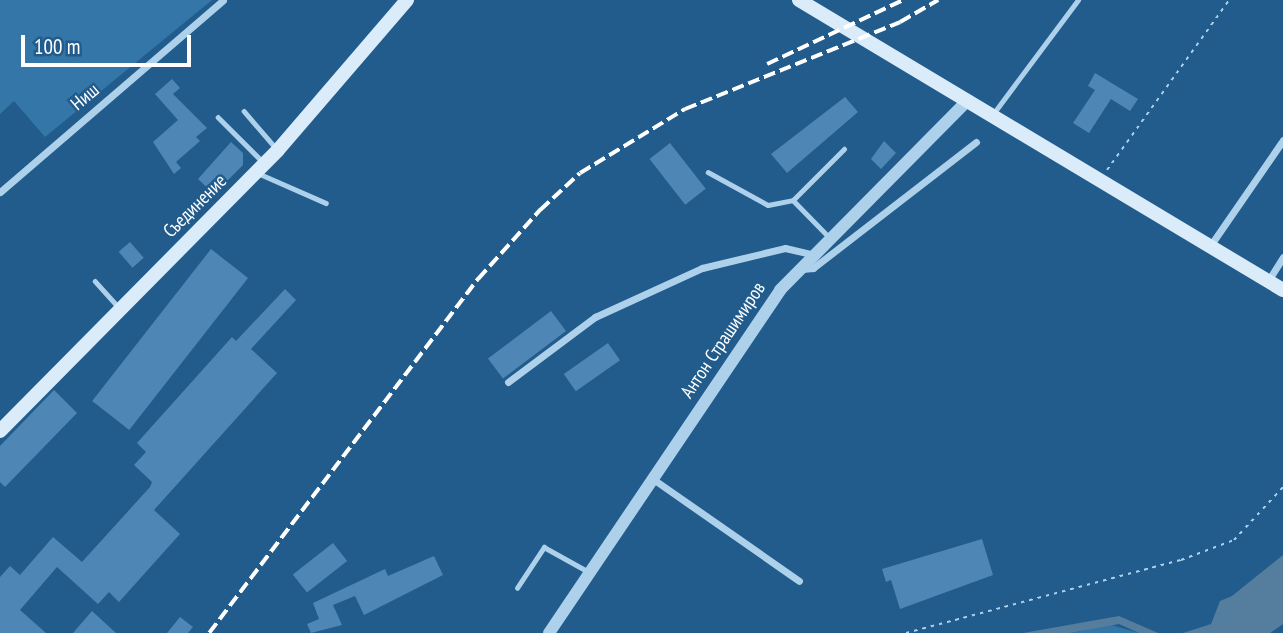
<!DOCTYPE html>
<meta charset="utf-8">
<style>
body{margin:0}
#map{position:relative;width:1283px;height:633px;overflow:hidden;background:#215c8c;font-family:"PT Sans Narrow",sans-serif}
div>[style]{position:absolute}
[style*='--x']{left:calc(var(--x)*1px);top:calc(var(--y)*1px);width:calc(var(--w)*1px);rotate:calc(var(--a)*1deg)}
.green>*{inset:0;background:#3576a9}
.water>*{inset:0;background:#547d9e}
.building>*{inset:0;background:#4e87b5;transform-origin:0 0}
.path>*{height:2px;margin-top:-1px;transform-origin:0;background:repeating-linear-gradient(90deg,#aed1eb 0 3.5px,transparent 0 8.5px)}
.service>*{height:4.5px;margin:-2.25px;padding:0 2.25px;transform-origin:2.25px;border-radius:2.25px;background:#aed1eb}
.minor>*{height:7px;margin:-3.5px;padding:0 3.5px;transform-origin:3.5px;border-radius:3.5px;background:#aed1eb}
.tertiary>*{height:12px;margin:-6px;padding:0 6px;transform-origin:6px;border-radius:6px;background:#aed1eb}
.secondary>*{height:14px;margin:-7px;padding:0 7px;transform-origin:7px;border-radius:7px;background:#daebf9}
.rail>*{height:3.5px;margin-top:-1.75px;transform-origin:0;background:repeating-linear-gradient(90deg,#fff 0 12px,transparent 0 17px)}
span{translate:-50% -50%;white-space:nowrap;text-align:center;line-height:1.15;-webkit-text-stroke:5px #215c8c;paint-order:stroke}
.street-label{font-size:19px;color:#fff}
.scale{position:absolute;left:21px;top:35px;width:170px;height:32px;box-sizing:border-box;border:4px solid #fff;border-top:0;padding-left:9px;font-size:21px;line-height:24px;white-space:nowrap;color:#fff;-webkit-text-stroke:5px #215c8c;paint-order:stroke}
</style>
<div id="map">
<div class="green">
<i style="clip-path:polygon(0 0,212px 0,45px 137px,14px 101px,0 114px)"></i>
<i style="clip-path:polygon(1108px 624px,1139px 633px,1070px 633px,1077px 632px)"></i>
</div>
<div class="water">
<i style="clip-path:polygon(1283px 555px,1283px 624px,1270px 633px,1183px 633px,1211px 624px,1220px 601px,1232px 596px)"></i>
<i style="clip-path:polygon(1119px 616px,1158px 633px,1139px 633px,1119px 624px,1070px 633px,1023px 633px)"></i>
</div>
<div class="building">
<i style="clip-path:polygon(1095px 73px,1138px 99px,1130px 111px,1111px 99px,1089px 133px,1073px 123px,1095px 90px,1088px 86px)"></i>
<i style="clip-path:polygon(172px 79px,180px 88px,173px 94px,207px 128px,196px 137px,200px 141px,176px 162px,181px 168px,174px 174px,153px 142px,178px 120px,155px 94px)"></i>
<i style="clip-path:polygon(845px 97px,858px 112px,787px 173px,771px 154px)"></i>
<i style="clip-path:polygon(884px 141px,896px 153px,881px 169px,871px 159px)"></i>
<i style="clip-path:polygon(231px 142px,243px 153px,243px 165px,214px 194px,198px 179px)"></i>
<i style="left:670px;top:143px;width:58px;height:26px;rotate:52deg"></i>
<i style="left:130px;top:242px;width:21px;height:15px;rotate:49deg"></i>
<i style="left:211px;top:249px;width:47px;height:193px;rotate:38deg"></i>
<i style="clip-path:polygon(285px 289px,296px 300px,251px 349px,277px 373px,154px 510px,180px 534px,119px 602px,109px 592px,98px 604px,57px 567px,20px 610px,46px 633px,0 633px,0 577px,10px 566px,20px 575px,53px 537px,82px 562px,150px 487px,152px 482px,134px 465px,146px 452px,137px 443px,232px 337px,236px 341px)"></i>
<i style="left:551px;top:311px;width:25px;height:79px;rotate:53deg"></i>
<i style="left:608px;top:343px;width:21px;height:54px;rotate:55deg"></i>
<i style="clip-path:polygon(54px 390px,77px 413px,5px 487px,0 482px,0 446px)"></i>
<i style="clip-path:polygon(982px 539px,993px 575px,900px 609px,891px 580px,886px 582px,882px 569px)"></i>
<i style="left:333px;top:543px;width:23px;height:51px;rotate:52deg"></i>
<i style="clip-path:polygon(434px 556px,443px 575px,364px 615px,355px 596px,333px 605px,342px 625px,311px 633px,307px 624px,319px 619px,313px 603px,385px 569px,388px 576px)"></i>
<i style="clip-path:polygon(92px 611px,116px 633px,73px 633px)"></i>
<i style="clip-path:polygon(180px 617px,193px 627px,188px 633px,167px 633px)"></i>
</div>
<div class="path">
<i style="--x:1107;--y:170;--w:209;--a:-54.3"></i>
<i style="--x:906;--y:633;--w:285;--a:-14.9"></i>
<i style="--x:1181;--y:560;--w:57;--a:-20.7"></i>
<i style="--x:1234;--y:540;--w:72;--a:-47.2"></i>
</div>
<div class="service">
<i style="--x:244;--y:111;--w:48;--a:49.3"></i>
<i style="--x:993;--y:114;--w:142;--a:-53.3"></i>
<i style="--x:218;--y:117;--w:62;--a:45"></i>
<i style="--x:708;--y:172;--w:68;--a:28.8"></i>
<i style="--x:768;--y:205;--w:25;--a:-11"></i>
<i style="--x:793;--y:200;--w:52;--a:45.8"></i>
<i style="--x:260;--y:174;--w:72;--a:23.7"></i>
<i style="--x:793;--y:200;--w:72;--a:-45"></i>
<i style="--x:95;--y:281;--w:36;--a:48"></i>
<i style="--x:517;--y:588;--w:49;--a:-56.6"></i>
<i style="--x:544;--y:547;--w:51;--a:29.1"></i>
</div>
<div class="minor">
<i style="--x:0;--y:192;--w:294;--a:-40.7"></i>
<i style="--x:1210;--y:246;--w:129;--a:-55.4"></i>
<i style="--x:802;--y:269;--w:11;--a:-5"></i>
<i style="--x:813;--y:268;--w:206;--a:-37.7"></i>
<i style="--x:1268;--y:281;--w:28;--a:-58"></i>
<i style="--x:508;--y:382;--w:109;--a:-36.8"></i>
<i style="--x:595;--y:317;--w:118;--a:-24.6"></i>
<i style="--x:702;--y:268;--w:85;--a:-13.5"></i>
<i style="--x:785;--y:248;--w:27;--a:13"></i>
<i style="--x:653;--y:479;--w:178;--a:34.9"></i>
</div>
<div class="tertiary">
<i style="--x:549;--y:633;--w:414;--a:-56"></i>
<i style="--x:780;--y:290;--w:267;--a:-45.3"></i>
</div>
<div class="secondary">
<i style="--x:799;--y:0;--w:564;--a:30.93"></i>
<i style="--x:0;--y:431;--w:395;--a:-45.3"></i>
<i style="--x:278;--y:150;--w:198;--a:-49.3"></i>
</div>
<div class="rail">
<i style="--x:767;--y:64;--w:150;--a:-25.2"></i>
<i style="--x:209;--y:633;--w:445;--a:-52.8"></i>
<i style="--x:478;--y:279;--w:93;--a:-48.1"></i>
<i style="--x:540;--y:210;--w:54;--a:-42.8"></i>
<i style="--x:580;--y:173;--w:123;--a:-31.4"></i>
<i style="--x:685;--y:109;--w:232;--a:-22"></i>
<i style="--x:900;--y:22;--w:44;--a:-30.1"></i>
</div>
<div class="street-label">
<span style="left:85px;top:97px;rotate:-40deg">Ниш</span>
<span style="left:195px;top:206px;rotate:-45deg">Съединение</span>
<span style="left:723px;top:340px;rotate:-56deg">Антон Страшимиров</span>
</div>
<div class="scale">100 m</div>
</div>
